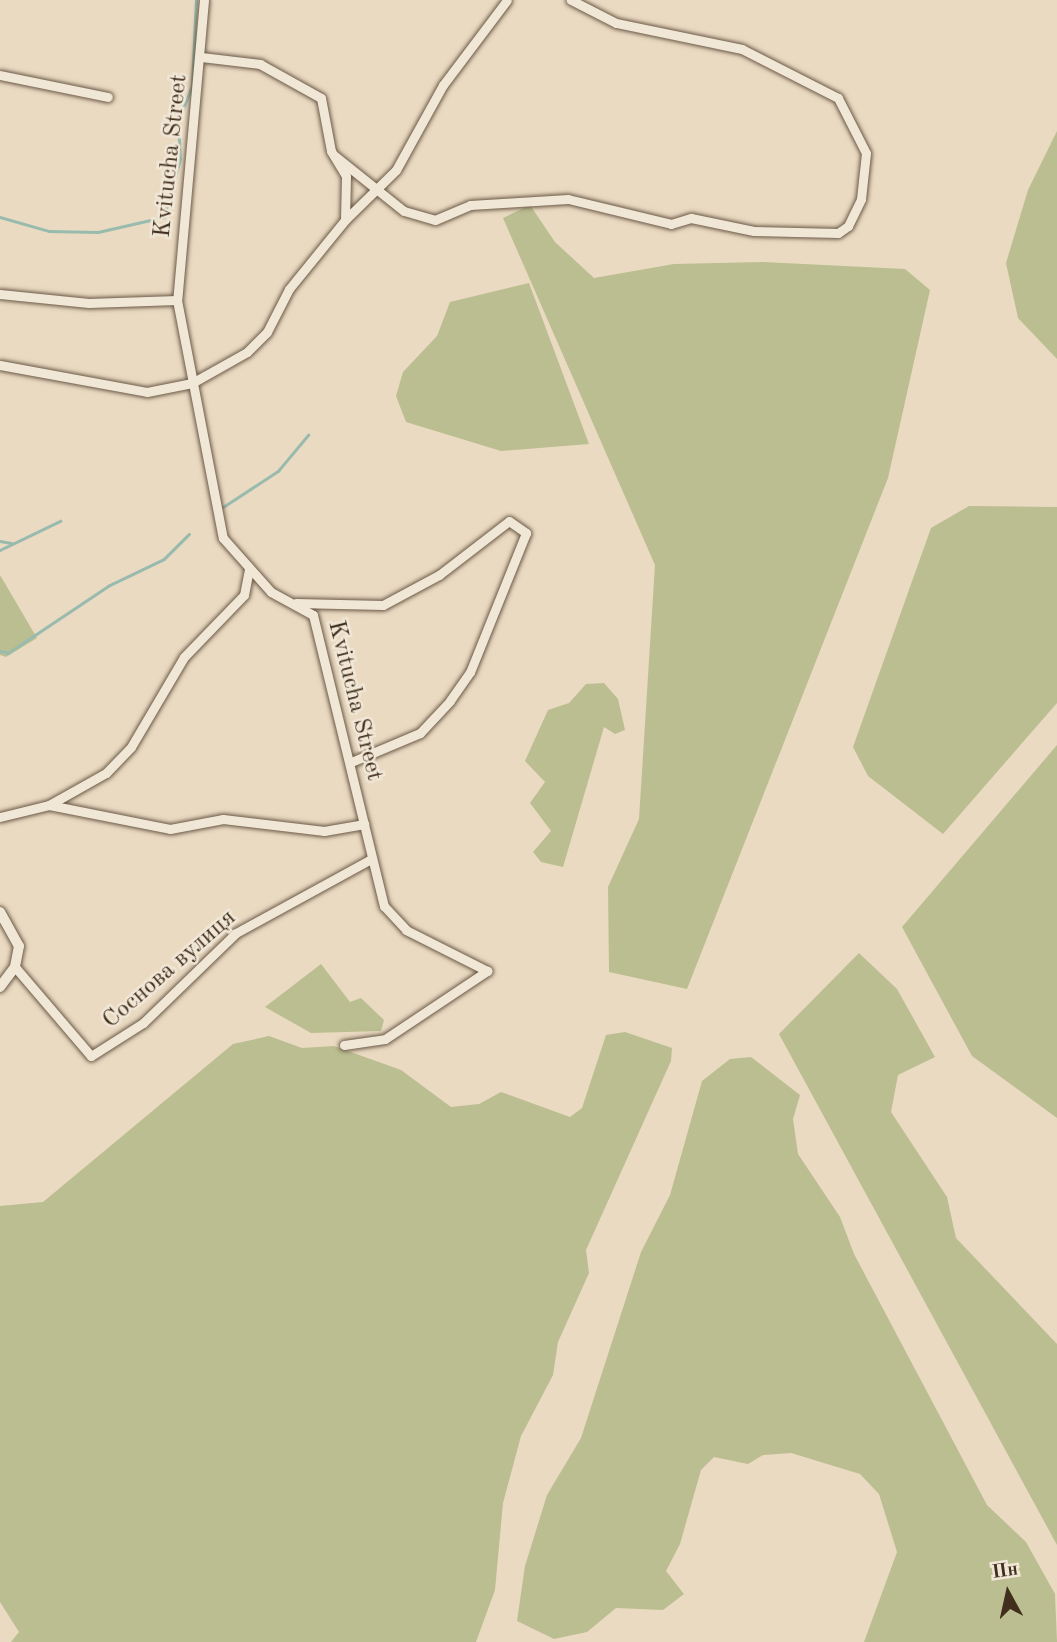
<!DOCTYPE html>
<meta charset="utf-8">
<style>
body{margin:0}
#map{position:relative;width:1057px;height:1642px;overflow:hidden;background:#eadac2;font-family:"Old Standard TT",serif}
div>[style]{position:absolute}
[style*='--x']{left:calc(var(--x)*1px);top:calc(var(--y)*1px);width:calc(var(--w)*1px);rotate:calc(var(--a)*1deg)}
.green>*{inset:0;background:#bbbe90}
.stream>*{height:2.5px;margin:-1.25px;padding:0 1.25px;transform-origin:1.25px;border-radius:1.25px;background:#98bbae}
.roads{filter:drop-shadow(0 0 2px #6b5946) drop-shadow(0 0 2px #6b5946)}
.minor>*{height:9px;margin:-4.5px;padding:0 4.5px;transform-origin:4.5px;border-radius:4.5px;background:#f1e7d7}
.tertiary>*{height:10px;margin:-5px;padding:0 5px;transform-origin:5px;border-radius:5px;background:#f1e7d7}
span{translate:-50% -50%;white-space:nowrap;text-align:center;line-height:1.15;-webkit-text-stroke:5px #f1e7d7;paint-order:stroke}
.street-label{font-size:24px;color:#412e1c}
.north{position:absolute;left:973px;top:1558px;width:70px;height:70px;-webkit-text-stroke:5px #f1e7d7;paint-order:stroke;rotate:352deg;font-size:19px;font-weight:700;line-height:28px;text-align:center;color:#412e1c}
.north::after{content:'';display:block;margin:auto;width:24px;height:32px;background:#412e1c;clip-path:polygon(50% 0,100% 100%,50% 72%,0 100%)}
</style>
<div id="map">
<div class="green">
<i style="clip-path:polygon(1057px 131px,1057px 359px,1018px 318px,1006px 263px,1028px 190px)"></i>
<i style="clip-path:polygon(530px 205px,555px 242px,594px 278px,674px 264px,763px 262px,905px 269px,930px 290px,888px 478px,687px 989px,609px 972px,608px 887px,639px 819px,655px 565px,503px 218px)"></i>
<i style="clip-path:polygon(529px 283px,589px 444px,501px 451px,406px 422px,396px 396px,403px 372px,437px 336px,450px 302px)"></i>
<i style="clip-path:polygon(969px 506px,1057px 507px,1057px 703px,943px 834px,868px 776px,853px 747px,931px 528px)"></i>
<i style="clip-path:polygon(0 575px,37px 638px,6px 657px,0 655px)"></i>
<i style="clip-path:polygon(604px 683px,618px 699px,625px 730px,615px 734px,604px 727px,563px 867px,541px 862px,533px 852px,551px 831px,530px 803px,545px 782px,525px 761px,548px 710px,569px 703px,586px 684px)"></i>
<i style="clip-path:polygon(1057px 745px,1057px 1118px,972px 1056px,902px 927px)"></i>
<i style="clip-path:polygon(859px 953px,897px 989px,935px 1057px,898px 1075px,891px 1112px,947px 1197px,956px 1238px,1057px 1344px,1057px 1545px,779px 1034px)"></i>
<i style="clip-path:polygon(321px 964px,350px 1002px,361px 998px,384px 1020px,381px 1031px,311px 1033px,265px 1007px)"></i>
<i style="clip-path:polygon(625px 1032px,672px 1048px,671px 1061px,586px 1250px,589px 1273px,558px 1342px,553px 1375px,521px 1436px,503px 1503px,495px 1590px,476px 1642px,11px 1642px,19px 1632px,0 1602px,0 1206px,43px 1202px,233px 1044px,269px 1036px,302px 1048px,334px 1046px,401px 1070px,451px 1107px,479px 1104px,501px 1092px,570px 1117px,582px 1108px,606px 1035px)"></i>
<i style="clip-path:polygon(751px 1057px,800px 1095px,793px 1119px,798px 1154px,840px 1217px,854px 1254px,987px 1505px,1026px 1542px,1055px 1594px,1057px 1642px,864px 1642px,897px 1552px,879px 1494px,860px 1474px,791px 1453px,763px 1455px,748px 1464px,714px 1457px,701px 1470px,680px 1544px,666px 1571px,684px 1594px,663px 1610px,616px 1608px,587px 1632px,554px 1639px,517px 1621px,525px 1566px,547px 1495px,581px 1438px,641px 1252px,670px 1195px,702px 1081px,730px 1059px)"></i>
</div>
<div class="stream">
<i style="--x:0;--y:217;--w:51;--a:15.9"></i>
<i style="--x:49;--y:231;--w:49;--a:1.2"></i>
<i style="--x:98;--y:232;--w:68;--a:-12.8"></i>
<i style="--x:164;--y:217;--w:60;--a:-74.6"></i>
<i style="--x:180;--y:159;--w:37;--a:-93"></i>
<i style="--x:178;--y:122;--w:40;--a:-69"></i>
<i style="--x:192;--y:85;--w:85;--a:-87.3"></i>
<i style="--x:223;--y:507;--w:66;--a:-33.2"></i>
<i style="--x:278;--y:471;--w:47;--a:-50.2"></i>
<i style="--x:0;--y:541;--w:11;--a:10"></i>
<i style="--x:0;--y:550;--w:67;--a:-25.8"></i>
<i style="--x:0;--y:651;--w:8;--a:14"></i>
<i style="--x:8;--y:653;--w:120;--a:-33.8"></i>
<i style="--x:108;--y:586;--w:62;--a:-25.7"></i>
<i style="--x:164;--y:559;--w:35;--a:-45"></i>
</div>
<div class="roads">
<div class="minor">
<i style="--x:204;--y:0;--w:301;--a:95.1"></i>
<i style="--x:177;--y:300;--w:242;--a:79.1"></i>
<i style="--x:223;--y:538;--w:72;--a:48.4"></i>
<i style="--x:271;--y:592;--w:48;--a:28.7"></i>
<i style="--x:313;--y:615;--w:300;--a:76.3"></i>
<i style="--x:384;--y:906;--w:33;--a:47"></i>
<i style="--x:406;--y:930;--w:91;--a:26.8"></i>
<i style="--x:0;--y:75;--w:110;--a:11.5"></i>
<i style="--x:335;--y:156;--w:88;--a:38.6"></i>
<i style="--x:404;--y:211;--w:32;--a:16"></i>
<i style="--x:435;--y:220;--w:38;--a:-23"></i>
<i style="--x:470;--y:205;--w:98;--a:-3.5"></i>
<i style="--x:568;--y:199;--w:106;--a:13.6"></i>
<i style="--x:671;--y:224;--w:21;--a:-17"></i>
<i style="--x:691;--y:218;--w:64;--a:11.7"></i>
<i style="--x:754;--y:231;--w:84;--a:1.4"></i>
<i style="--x:838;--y:233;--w:12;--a:-35"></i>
<i style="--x:848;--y:226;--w:30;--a:-64"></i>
<i style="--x:861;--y:199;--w:46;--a:-83.8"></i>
<i style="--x:866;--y:153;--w:62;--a:-117"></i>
<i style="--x:838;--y:98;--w:108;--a:-153"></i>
<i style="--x:742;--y:49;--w:129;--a:-168.3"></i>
<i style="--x:616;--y:23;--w:51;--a:-152.9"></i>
<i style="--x:345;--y:220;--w:71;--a:-44.4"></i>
<i style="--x:396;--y:170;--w:97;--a:-61.1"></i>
<i style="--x:443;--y:85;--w:106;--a:-53"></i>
<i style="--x:0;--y:294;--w:89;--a:5.8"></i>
<i style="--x:89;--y:303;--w:88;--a:-2"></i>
<i style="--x:0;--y:365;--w:149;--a:10.4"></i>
<i style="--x:147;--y:392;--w:46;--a:-11.3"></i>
<i style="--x:192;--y:383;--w:63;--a:-29.4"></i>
<i style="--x:247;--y:352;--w:28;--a:-45"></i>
<i style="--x:267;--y:332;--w:48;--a:-62.9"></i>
<i style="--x:289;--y:289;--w:89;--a:-50.9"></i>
<i style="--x:345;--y:220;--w:44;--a:-88.7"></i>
<i style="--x:346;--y:176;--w:29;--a:-121"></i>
<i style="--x:331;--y:151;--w:54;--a:-100.7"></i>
<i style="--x:321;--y:98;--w:70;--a:-150.9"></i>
<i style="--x:260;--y:64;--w:59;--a:-173.2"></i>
<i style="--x:296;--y:603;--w:87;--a:1.3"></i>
<i style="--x:383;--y:605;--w:64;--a:-28.2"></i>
<i style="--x:439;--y:575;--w:88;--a:-37.6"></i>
<i style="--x:509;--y:521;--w:21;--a:35"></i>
<i style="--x:526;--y:533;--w:150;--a:111.9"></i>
<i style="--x:470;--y:672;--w:35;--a:125"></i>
<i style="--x:450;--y:701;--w:44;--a:133.2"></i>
<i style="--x:420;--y:733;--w:75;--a:157.2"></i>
<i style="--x:49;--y:805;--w:123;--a:11.2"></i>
<i style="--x:170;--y:829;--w:54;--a:-10.7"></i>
<i style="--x:223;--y:819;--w:102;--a:6.8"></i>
<i style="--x:324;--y:831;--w:41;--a:-9.9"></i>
<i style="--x:0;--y:817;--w:50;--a:-13.8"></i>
<i style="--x:49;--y:805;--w:65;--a:-29.3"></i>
<i style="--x:106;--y:773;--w:36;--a:-46"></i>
<i style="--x:131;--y:747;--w:104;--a:-59.5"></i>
<i style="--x:184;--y:657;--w:86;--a:-45.9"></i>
<i style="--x:244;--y:595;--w:26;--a:-79"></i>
<i style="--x:15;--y:967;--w:117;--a:49.5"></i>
<i style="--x:91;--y:1056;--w:62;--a:-32.4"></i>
<i style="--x:143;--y:1023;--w:129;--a:-44.1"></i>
<i style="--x:236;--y:933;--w:154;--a:-28.7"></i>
<i style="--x:344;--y:1045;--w:41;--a:-8.3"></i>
<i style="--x:385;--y:1039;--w:123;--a:-33.7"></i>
</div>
<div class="tertiary">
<i style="--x:0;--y:912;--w:39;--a:61"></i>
<i style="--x:19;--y:946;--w:21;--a:101"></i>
<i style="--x:15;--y:967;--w:25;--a:127"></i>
</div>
</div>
<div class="street-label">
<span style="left:172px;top:156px;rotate:-84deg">Kvitucha Street</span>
<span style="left:354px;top:701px;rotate:76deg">Kvitucha Street</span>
<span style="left:170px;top:970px;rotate:-41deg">Соснова вулиця</span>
</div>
<div class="north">Пн</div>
</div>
